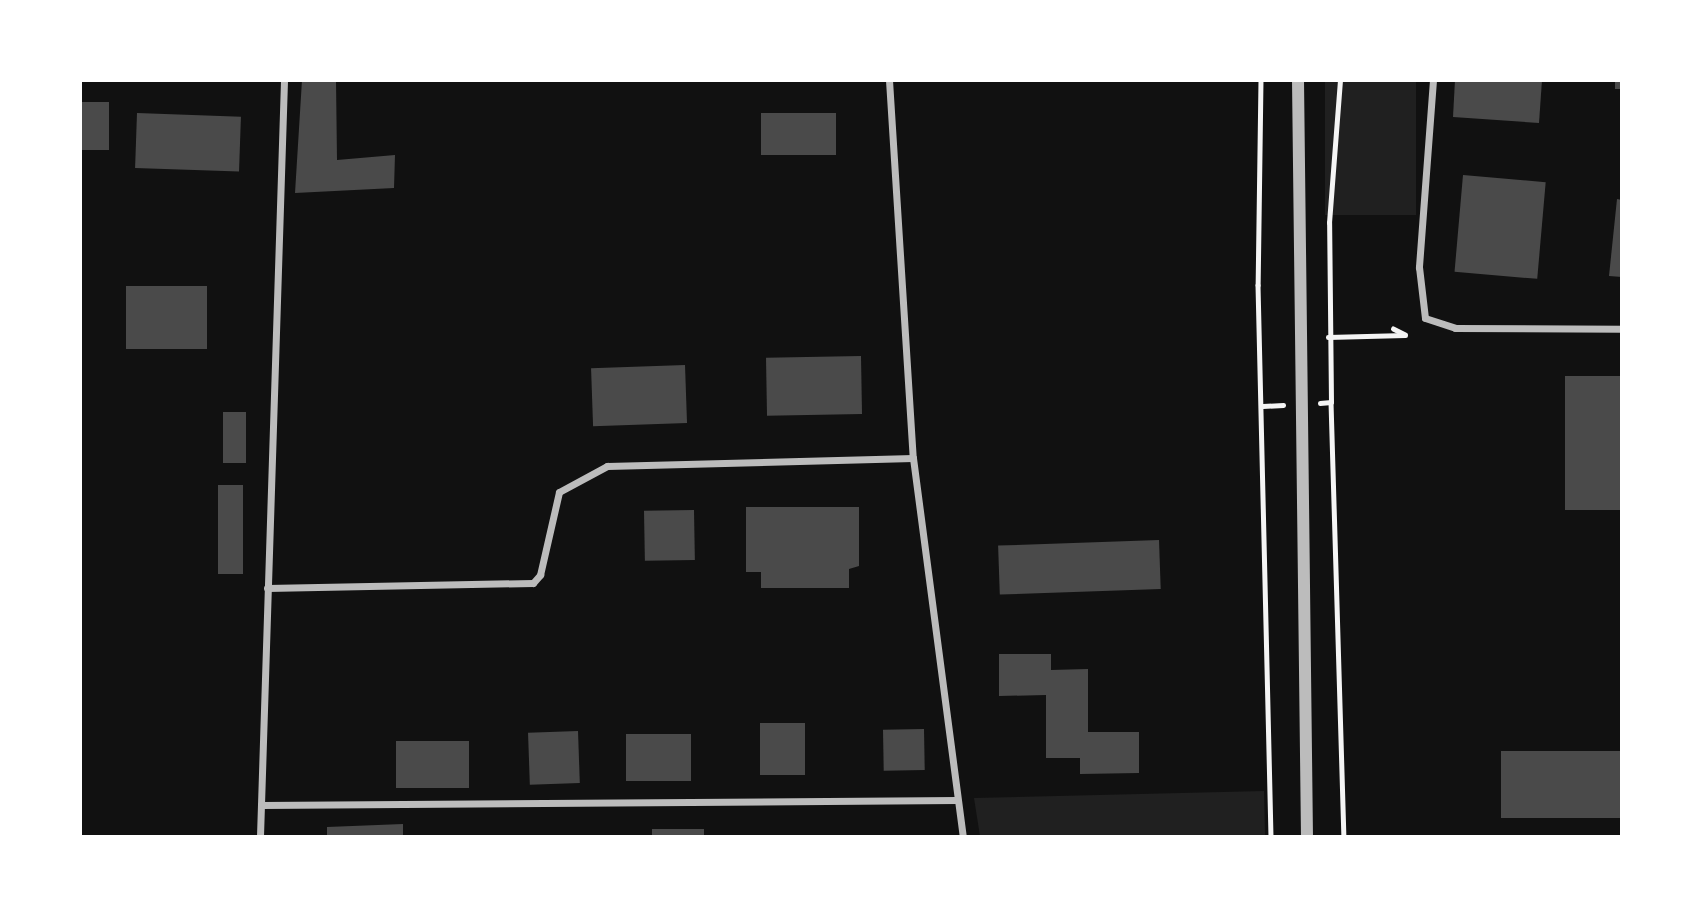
<!DOCTYPE html>
<style>
body{margin:0}
#map{position:relative;width:1702px;height:917px;overflow:hidden;background:#111;font-family:Overpass,sans-serif}
div>[style]{position:absolute}
[style*='--x']{left:calc(var(--x)*1px);top:calc(var(--y)*1px);width:calc(var(--w)*1px);rotate:calc(var(--a)*1deg)}
.green>*{inset:0;background:#202020;transform-origin:0 0}
.building>*{inset:0;background:#4a4a4a;transform-origin:0 0}
.path>*{height:4.5px;margin:-2.25px;padding:0 2.25px;transform-origin:2.25px;border-radius:2.25px;background:#f5f5f5}
.minor>*{height:7px;margin:-3.5px;padding:0 3.5px;transform-origin:3.5px;border-radius:3.5px;background:#bcbcbc}
.tertiary>*{height:12px;margin:-6px;padding:0 6px;transform-origin:6px;border-radius:6px;background:#bcbcbc}
span{translate:-50% -50%;white-space:nowrap;text-align:center;line-height:1.15;-webkit-text-stroke:6px #fff;paint-order:stroke}
.frame{position:absolute;inset:0;border:82px solid #fff;pointer-events:none}
</style>
<div id="map">
<div class="green">
<i style="left:1325px;top:81px;width:91px;height:134px"></i>
<i style="clip-path:polygon(1264px 791px,1265px 836px,980px 836px,974px 798px)"></i>
</div>
<div class="building">
<i style="clip-path:polygon(302px 80px,336px 80px,337px 160px,395px 155px,394px 188px,295px 193px)"></i>
<i style="clip-path:polygon(1455px 80px,1542px 80px,1539px 123px,1453px 117px)"></i>
<i style="left:1615px;top:80px;width:7px;height:9px"></i>
<i style="left:80px;top:102px;width:29px;height:48px"></i>
<i style="left:137px;top:113px;width:104px;height:55px;rotate:2deg"></i>
<i style="left:836px;top:113px;width:42px;height:75px;rotate:90deg"></i>
<i style="left:1463px;top:175px;width:83px;height:97px;rotate:5deg"></i>
<i style="clip-path:polygon(1617px 199px,1622px 200px,1622px 277px,1609px 276px)"></i>
<i style="left:126px;top:286px;width:81px;height:63px"></i>
<i style="left:861px;top:356px;width:58px;height:95px;rotate:89deg"></i>
<i style="left:685px;top:365px;width:58px;height:94px;rotate:88deg"></i>
<i style="left:1565px;top:376px;width:57px;height:134px"></i>
<i style="left:223px;top:412px;width:23px;height:51px"></i>
<i style="left:218px;top:485px;width:25px;height:89px"></i>
<i style="clip-path:polygon(746px 507px,859px 507px,859px 566px,849px 569px,849px 588px,761px 588px,761px 572px,746px 572px)"></i>
<i style="left:694px;top:510px;width:50px;height:50px;rotate:89deg"></i>
<i style="left:1159px;top:540px;width:49px;height:161px;rotate:88deg"></i>
<i style="clip-path:polygon(999px 654px,1051px 654px,1051px 670px,1088px 669px,1088px 732px,1139px 732px,1139px 773px,1080px 774px,1080px 758px,1046px 758px,1046px 695px,999px 696px)"></i>
<i style="left:760px;top:723px;width:45px;height:52px"></i>
<i style="left:924px;top:729px;width:41px;height:41px;rotate:89deg"></i>
<i style="left:578px;top:731px;width:52px;height:50px;rotate:88deg"></i>
<i style="left:626px;top:734px;width:65px;height:47px"></i>
<i style="left:396px;top:741px;width:73px;height:47px"></i>
<i style="left:1501px;top:751px;width:121px;height:67px"></i>
<i style="clip-path:polygon(403px 824px,403px 836px,327px 836px,327px 827px)"></i>
<i style="left:652px;top:829px;width:52px;height:7px"></i>
</div>
<div class="path">
<i style="--x:1261;--y:80;--w:205;--a:90.8"></i>
<i style="--x:1258;--y:285;--w:551;--a:88.65"></i>
<i style="--x:1328;--y:337;--w:77;--a:-1.5"></i>
<i style="--x:1405;--y:335;--w:13;--a:-153"></i>
<i style="--x:1331;--y:402;--w:179;--a:-90.6"></i>
<i style="--x:1329;--y:223;--w:143;--a:-85.6"></i>
<i style="--x:1320;--y:403;--w:11;--a:-5"></i>
<i style="--x:1331;--y:402;--w:434;--a:88.3"></i>
<i style="--x:1263;--y:406;--w:20;--a:-3"></i>
</div>
<div class="minor">
<i style="--x:889;--y:80;--w:379;--a:86.4"></i>
<i style="--x:913;--y:458;--w:381;--a:82.5"></i>
<i style="--x:1433;--y:80;--w:188;--a:94.3"></i>
<i style="--x:1419;--y:267;--w:51;--a:83.3"></i>
<i style="--x:1425;--y:318;--w:32;--a:18"></i>
<i style="--x:1455;--y:328;--w:167;--a:0.3"></i>
<i style="--x:267;--y:588;--w:266;--a:-1.1"></i>
<i style="--x:533;--y:583;--w:11;--a:-49"></i>
<i style="--x:540;--y:575;--w:85;--a:-77.1"></i>
<i style="--x:559;--y:492;--w:55;--a:-28.4"></i>
<i style="--x:607;--y:466;--w:306;--a:-1.5"></i>
<i style="--x:261;--y:805;--w:696;--a:-0.41"></i>
<i style="--x:260;--y:836;--w:756;--a:-88.18"></i>
</div>
<div class="tertiary">
<i style="--x:1298;--y:80;--w:756;--a:89.32"></i>
</div>
<div class="frame"></div>
</div>
